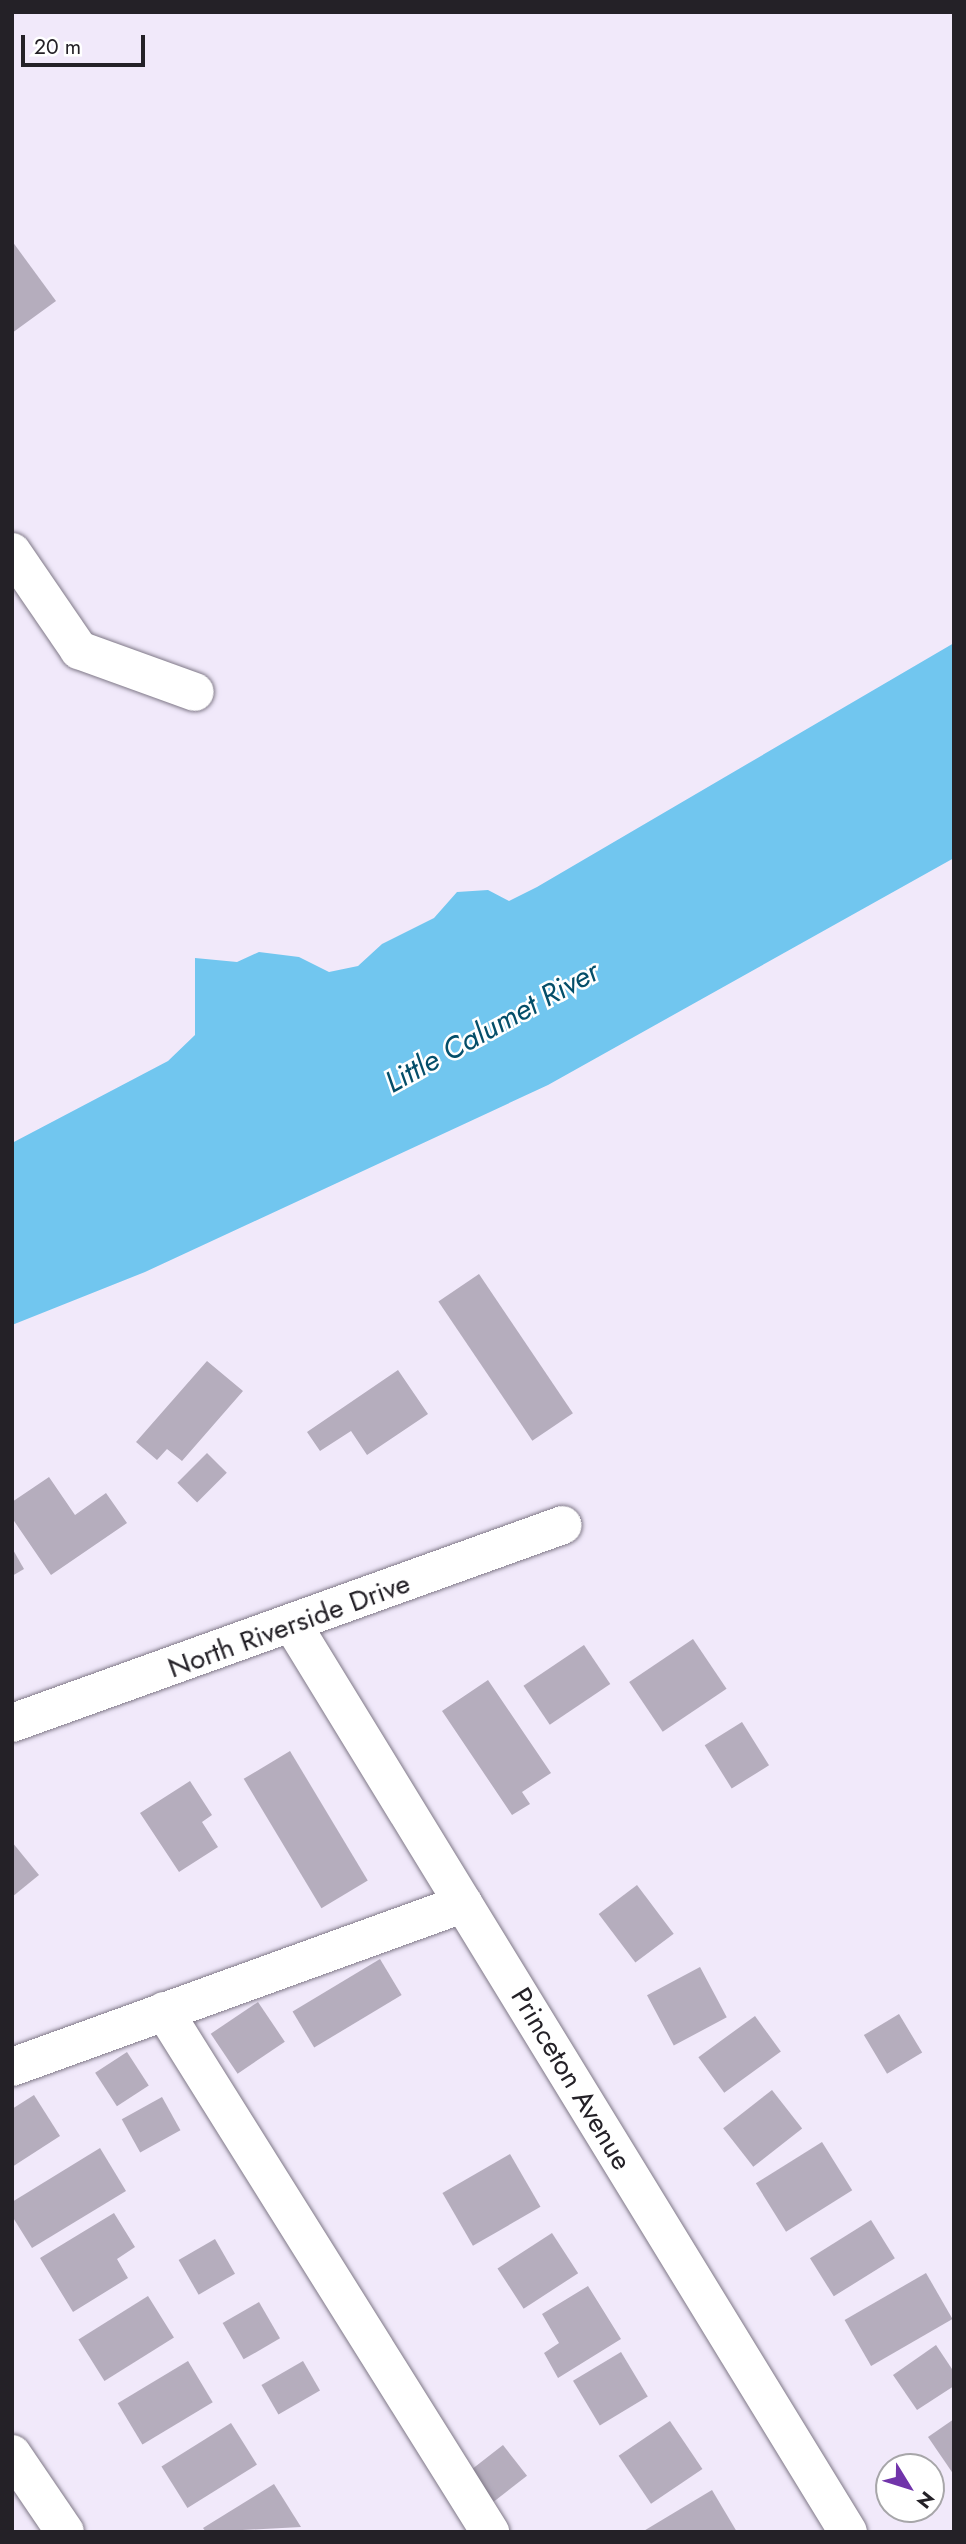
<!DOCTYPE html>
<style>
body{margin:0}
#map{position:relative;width:966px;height:2544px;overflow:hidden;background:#f1e9fa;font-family:Jost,sans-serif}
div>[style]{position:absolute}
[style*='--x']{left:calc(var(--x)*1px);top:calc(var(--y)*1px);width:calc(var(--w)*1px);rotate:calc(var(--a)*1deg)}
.water>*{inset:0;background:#71c6ef}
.building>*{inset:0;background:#b5adbd;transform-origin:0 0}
.roads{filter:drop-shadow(0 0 2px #7f7887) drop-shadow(0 0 2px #7f7887)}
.minor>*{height:38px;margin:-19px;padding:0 19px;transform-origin:19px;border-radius:19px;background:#fff}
span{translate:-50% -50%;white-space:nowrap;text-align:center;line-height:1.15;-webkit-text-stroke:5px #fff;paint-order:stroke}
.street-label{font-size:28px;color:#242127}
.water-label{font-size:30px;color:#044e69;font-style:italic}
.frame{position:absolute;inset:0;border:14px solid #242127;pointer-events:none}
.north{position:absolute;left:875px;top:2453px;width:70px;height:70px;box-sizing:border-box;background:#fff;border:2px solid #a7a6a9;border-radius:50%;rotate:128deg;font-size:19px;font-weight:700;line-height:28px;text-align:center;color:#242127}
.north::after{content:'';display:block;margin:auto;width:24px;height:32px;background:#7134aa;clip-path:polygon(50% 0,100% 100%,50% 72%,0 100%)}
.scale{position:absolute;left:21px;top:35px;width:124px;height:32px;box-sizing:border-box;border:4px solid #242127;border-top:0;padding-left:9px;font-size:21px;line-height:24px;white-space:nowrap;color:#242127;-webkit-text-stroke:5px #fff;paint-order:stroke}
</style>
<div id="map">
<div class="water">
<i style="clip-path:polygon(954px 643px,954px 858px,548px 1085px,145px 1272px,12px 1325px,12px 1143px,168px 1061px,195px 1035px,195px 958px,237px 962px,259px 952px,299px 957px,329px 972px,358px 966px,382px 944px,434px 918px,457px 892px,488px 890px,509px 901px,537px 887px)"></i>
</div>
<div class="building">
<i style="clip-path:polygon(12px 241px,56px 301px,12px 333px)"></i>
<i style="left:479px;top:1274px;width:168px;height:49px;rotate:56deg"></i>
<i style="clip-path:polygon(207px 1361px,243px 1391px,182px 1461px,167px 1449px,157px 1460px,136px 1442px)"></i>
<i style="clip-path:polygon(398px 1370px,428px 1414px,367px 1455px,351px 1431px,320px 1451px,307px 1432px)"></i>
<i style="left:207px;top:1453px;width:28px;height:42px;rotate:45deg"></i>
<i style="clip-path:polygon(49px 1477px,75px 1515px,106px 1493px,127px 1523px,51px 1575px,12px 1518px,12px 1502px)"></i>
<i style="clip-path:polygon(12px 1548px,24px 1569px,12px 1576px)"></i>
<i style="left:693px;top:1639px;width:60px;height:77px;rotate:56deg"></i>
<i style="left:584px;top:1645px;width:47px;height:73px;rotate:56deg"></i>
<i style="clip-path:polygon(488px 1680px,551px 1773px,522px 1792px,530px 1804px,512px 1815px,442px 1711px)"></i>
<i style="left:742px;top:1722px;width:51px;height:44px;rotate:58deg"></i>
<i style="left:290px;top:1751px;width:151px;height:54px;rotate:59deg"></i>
<i style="clip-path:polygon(190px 1781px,212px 1815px,202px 1822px,218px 1847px,179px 1872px,140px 1813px)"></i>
<i style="clip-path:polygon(12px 1842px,39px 1875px,12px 1897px)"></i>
<i style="left:637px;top:1885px;width:61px;height:48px;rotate:53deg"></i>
<i style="left:380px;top:1959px;width:42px;height:102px;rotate:59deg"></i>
<i style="left:700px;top:1967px;width:57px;height:60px;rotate:62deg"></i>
<i style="left:258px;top:2002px;width:48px;height:57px;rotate:56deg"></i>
<i style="left:899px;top:2014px;width:45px;height:41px;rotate:59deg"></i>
<i style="left:755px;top:2016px;width:44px;height:70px;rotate:54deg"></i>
<i style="left:127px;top:2052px;width:40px;height:38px;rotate:57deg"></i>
<i style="left:772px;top:2090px;width:49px;height:62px;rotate:52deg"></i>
<i style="clip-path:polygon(34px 2095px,60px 2136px,12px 2167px,12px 2109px)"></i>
<i style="left:162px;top:2097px;width:38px;height:46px;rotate:61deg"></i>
<i style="left:822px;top:2142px;width:57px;height:78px;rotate:58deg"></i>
<i style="clip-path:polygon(100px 2148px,126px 2191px,32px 2248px,12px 2216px,12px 2202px)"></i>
<i style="left:510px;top:2154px;width:61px;height:78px;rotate:60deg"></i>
<i style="clip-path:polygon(114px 2213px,135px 2247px,117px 2259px,128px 2278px,73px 2312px,40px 2258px)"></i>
<i style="left:871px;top:2220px;width:45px;height:72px;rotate:58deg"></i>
<i style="left:552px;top:2233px;width:48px;height:65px;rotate:57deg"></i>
<i style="left:215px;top:2239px;width:40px;height:42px;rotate:60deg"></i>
<i style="left:926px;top:2273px;width:53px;height:94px;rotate:60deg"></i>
<i style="clip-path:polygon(588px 2286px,621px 2339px,558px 2378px,544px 2353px,559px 2343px,542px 2314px)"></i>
<i style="left:148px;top:2296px;width:49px;height:82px;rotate:58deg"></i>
<i style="left:259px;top:2302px;width:42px;height:42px;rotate:60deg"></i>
<i style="clip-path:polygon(936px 2345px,954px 2372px,954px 2386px,917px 2410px,893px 2375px)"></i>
<i style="left:621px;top:2352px;width:52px;height:56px;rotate:59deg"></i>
<i style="left:188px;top:2361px;width:48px;height:82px;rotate:59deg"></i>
<i style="left:303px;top:2361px;width:34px;height:48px;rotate:60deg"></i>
<i style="clip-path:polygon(954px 2419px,954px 2475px,928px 2437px)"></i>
<i style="left:670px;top:2421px;width:58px;height:62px;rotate:56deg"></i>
<i style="left:231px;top:2423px;width:49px;height:82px;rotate:58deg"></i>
<i style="left:503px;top:2445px;width:39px;height:48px;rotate:52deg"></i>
<i style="clip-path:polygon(274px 2484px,301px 2527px,206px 2532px,203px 2528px)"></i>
<i style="clip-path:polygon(712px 2490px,737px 2532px,642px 2532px)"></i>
</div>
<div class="roads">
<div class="minor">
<i style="--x:12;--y:552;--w:119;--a:55.6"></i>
<i style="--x:79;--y:650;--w:123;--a:19.9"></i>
<i style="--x:294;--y:1627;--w:1061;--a:58.53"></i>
<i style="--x:12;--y:1723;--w:585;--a:-19.77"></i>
<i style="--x:164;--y:2011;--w:615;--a:57.96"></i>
<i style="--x:12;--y:2067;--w:480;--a:-19.9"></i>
<i style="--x:12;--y:2454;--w:94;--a:55.8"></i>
</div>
</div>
<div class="street-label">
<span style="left:289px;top:1626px;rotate:-20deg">North Riverside Drive</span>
<span style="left:571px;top:2079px;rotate:59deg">Princeton Avenue</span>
</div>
<div class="water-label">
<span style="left:492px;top:1027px;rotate:-29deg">Little Calumet River</span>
</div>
<div class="frame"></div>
<div class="north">N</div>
<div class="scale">20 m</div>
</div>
